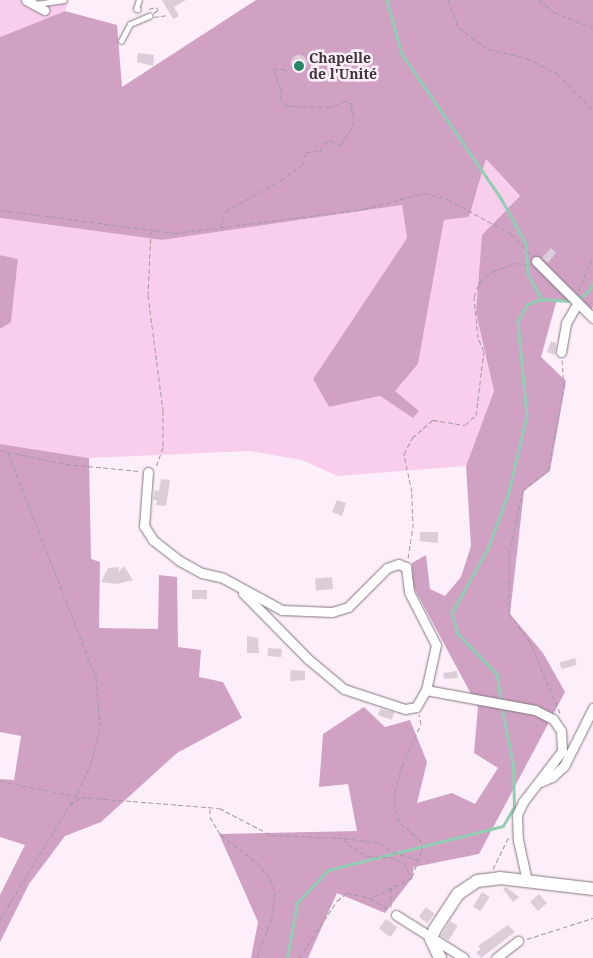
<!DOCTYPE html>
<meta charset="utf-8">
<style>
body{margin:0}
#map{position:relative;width:593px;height:958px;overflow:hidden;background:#fdeff9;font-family:"Noto Serif",serif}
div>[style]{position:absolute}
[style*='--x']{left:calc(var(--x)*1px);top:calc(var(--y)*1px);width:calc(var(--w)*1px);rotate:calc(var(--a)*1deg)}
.green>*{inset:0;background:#f9ceed}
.forest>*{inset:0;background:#d1a1c4}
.stream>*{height:2.5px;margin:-1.25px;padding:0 1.25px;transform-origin:1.25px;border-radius:1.25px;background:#92ceb2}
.building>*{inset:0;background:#dcced8;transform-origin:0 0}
.round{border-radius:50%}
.path>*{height:1px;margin-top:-0.5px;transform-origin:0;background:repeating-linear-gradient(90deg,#a49aa1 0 5px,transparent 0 7.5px)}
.roads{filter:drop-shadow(0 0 1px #837780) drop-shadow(0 0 1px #837780)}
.lane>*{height:4.5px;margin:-2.25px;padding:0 2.25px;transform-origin:2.25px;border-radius:2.25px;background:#fff}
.street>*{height:9px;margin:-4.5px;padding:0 4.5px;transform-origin:4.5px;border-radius:4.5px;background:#fff}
.secondary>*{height:12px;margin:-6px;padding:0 6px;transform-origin:6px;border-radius:6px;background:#fff}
.path-bridge>*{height:1px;margin-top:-0.5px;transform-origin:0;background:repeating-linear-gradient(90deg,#a49aa1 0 5px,transparent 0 7.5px)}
.dots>*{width:14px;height:14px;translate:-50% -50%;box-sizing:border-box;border:2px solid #fdeff9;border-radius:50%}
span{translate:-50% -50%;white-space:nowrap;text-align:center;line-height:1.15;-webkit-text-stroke:5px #fdeff9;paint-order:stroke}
.poi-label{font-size:14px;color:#3b3639;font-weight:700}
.left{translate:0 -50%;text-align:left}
</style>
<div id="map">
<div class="green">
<i style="clip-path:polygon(0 0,69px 0,65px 11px,0 37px)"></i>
<i style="clip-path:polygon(486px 159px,520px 197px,476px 313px,494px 391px,466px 466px,337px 476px,302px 460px,250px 451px,89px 458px,0 444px,0 329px,11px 321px,18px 259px,0 255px,0 218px,162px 240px,402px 205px,407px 238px,313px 379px,329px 407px,380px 396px,413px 418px,419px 411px,394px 391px,418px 364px,444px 220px,469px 217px)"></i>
</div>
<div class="forest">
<i style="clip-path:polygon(256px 0,593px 0,593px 306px,590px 315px,577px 304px,557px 299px,541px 357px,566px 381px,550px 471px,524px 491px,510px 614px,543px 653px,565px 692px,479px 854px,414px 867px,412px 878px,385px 913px,337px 893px,308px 958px,251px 958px,258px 922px,219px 834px,357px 831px,348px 784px,319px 787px,323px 734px,364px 707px,385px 727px,410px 720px,427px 762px,417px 803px,452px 793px,475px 804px,498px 768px,474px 753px,478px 707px,413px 586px,412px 563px,426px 555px,430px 589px,445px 596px,461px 577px,471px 546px,466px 466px,494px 391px,476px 313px,482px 235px,520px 196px,486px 159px,469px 217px,444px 220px,418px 364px,395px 391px,419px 411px,413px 418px,380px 396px,329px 407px,313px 379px,407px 238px,402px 205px,162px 240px,0 218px,0 37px,65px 11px,117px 25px,122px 87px)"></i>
<i style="clip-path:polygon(0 255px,18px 259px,11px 322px,0 329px)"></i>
<i style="clip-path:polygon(0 444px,89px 458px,91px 559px,100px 562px,99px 628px,158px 629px,159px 575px,177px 577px,178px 647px,201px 650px,199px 677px,223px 682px,242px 718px,177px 753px,101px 822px,65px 836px,29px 884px,0 942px,0 895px,25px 845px,0 837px,0 779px,14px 780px,21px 736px,0 732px)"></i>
</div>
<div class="stream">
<i style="--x:387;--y:0;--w:56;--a:74.5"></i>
<i style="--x:402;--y:54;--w:175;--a:55.5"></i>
<i style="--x:501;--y:198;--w:52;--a:61.5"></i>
<i style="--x:526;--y:244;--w:30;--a:86"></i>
<i style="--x:528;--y:274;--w:29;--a:61"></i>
<i style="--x:542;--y:299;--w:16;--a:158"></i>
<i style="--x:527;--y:305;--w:18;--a:119"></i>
<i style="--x:518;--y:321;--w:95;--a:84.6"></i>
<i style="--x:527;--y:416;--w:78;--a:103.3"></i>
<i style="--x:509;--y:492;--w:61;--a:110.2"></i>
<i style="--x:488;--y:549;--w:73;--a:119.4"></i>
<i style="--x:452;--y:613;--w:22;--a:74"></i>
<i style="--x:458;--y:634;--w:56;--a:45.7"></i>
<i style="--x:497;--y:674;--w:26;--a:81"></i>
<i style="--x:542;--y:299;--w:31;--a:4"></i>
<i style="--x:578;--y:299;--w:12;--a:-35"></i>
<i style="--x:588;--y:292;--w:11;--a:-63"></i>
<i style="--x:287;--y:958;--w:56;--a:-79.7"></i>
<i style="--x:297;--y:903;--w:45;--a:-46.8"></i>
<i style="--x:328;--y:870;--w:180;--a:-14.1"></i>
<i style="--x:503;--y:826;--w:22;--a:-60"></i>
<i style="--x:514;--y:807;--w:42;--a:-91.4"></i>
<i style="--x:513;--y:765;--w:56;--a:-101.3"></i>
</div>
<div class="building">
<i style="clip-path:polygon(162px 0,186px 0,174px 7px,179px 16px,173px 19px)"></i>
<i style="clip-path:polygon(138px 53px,154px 55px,153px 66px,137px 62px)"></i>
<i class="round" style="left:291px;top:55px;width:16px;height:16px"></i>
<i style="clip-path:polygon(551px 248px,556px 253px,548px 263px,542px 258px)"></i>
<i style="clip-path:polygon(551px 341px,556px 343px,555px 355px,547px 352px)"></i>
<i style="clip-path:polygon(161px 479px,170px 480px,166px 506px,156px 505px,157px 500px,153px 500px,155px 490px,159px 491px)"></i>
<i style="clip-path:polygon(337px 500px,346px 503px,342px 516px,332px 512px)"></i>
<i style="clip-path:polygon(420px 532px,438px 532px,438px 543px,420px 541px)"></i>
<i style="clip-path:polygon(124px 566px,133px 580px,117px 584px,101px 582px,108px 568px,119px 567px,118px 572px)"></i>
<i style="left:332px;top:577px;width:12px;height:17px;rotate:85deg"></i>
<i style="left:207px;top:590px;width:9px;height:15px;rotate:90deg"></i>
<i style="clip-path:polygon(247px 636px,258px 638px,259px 653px,247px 653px)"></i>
<i style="left:268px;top:648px;width:14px;height:8px;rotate:4deg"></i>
<i style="left:575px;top:658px;width:7px;height:16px;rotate:74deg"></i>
<i style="clip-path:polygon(291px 670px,305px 671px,305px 680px,290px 681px)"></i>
<i style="clip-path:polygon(457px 671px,458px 678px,444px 679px,443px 673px)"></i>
<i style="clip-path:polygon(380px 709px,394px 712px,392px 720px,378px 715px)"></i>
<i style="clip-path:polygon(506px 887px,519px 897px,513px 902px,503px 889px)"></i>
<i style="left:482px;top:892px;width:9px;height:17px;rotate:32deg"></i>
<i style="left:539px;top:894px;width:12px;height:12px;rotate:48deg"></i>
<i style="left:426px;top:907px;width:11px;height:12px;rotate:38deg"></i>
<i style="left:386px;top:919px;width:14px;height:12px;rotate:36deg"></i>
<i style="left:450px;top:921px;width:9px;height:17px;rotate:32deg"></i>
<i style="clip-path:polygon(508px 925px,515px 932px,481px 958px,476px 952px,481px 949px,478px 946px)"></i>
</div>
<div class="path">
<i style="--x:448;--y:0;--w:30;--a:69"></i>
<i style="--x:459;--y:28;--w:36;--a:36"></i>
<i style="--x:488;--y:49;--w:40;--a:13"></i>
<i style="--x:527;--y:58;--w:34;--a:27"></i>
<i style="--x:557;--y:73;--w:52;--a:45.8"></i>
<i style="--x:539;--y:0;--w:19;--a:39"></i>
<i style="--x:554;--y:12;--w:42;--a:22.3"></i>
<i style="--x:149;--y:9;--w:7;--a:-16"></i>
<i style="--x:156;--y:7;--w:4;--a:56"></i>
<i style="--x:158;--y:10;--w:5;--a:143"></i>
<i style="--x:154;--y:17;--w:14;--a:-8"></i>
<i style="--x:0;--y:210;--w:177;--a:7.5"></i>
<i style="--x:175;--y:233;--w:191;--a:-7.2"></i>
<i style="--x:364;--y:209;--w:62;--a:-14.9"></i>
<i style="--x:424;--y:193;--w:25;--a:14"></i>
<i style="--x:448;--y:199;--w:72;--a:29.1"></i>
<i style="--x:511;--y:234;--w:28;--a:45"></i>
<i style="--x:220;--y:227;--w:17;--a:-69"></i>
<i style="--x:226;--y:211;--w:63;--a:-29.4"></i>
<i style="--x:281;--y:180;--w:27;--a:-36"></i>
<i style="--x:303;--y:164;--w:12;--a:-76"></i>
<i style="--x:306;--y:152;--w:14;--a:-4"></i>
<i style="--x:320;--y:151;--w:8;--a:-67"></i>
<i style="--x:323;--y:144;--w:8;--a:-30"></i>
<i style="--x:330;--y:140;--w:12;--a:24"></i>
<i style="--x:341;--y:145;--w:23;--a:-59"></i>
<i style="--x:353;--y:125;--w:11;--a:-85"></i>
<i style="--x:354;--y:114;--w:7;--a:-124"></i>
<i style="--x:350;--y:108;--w:4;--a:-45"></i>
<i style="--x:353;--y:105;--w:8;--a:-150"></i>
<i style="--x:346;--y:101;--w:17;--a:159"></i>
<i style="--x:330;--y:107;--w:43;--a:-178.7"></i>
<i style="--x:287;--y:106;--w:8;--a:-140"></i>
<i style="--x:281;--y:101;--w:12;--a:-90"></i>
<i style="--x:281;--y:89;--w:22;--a:-112"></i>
<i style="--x:273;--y:69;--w:11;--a:0"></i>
<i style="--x:284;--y:69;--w:9;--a:49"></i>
<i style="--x:151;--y:231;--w:64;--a:92.7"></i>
<i style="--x:148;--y:295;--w:116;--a:82.6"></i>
<i style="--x:163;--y:410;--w:37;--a:90"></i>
<i style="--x:163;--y:447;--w:21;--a:109"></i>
<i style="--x:578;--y:291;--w:36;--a:-66"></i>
<i style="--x:0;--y:450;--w:67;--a:12"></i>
<i style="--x:66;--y:464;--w:73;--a:5.5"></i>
<i style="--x:8;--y:453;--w:241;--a:68.6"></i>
<i style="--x:96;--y:677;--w:51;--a:85.5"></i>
<i style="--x:100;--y:728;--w:34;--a:104"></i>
<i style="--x:92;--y:761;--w:35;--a:115"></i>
<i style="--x:408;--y:558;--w:30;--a:-81"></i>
<i style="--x:413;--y:528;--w:36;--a:-92"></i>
<i style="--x:412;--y:492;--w:39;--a:-102"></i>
<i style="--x:404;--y:454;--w:18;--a:-63"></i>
<i style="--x:412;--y:438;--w:28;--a:-41"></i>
<i style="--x:433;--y:420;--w:32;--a:9"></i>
<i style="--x:465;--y:425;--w:15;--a:-42"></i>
<i style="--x:476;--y:415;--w:64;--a:-82.9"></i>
<i style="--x:484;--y:351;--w:14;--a:-115"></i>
<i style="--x:478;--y:338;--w:41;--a:-95.6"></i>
<i style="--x:474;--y:297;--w:15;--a:-70"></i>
<i style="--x:479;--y:283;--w:18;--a:-41"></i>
<i style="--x:493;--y:271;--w:24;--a:-19"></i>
<i style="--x:516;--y:263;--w:12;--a:9"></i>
<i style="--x:560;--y:713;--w:77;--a:-112.9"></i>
<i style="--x:530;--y:642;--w:36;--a:-126"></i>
<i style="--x:509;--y:613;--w:59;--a:-90"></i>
<i style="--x:509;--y:554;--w:66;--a:-77.7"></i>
<i style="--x:523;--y:490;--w:32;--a:-39"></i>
<i style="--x:548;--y:470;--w:85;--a:-79.1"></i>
<i style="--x:564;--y:387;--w:27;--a:-94"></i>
<i style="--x:0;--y:781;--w:83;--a:11.2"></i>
<i style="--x:81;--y:797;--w:138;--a:4.6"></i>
<i style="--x:219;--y:808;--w:59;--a:27.4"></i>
<i style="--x:271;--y:835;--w:73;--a:2.4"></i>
<i style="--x:344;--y:838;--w:7;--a:63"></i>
<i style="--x:347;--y:844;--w:23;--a:31"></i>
<i style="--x:367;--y:856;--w:22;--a:3"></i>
<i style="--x:389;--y:857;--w:16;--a:22"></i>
<i style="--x:404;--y:863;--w:17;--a:62"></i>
<i style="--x:412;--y:878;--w:47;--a:154.5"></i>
<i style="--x:70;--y:805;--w:14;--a:-36"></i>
<i style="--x:210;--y:809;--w:8;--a:90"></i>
<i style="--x:210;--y:817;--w:21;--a:59"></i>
<i style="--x:221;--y:835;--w:44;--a:37.6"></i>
<i style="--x:256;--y:862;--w:21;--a:49"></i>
<i style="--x:270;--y:878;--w:16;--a:72"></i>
<i style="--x:275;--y:893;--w:25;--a:97"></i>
<i style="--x:272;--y:918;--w:43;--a:110.6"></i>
<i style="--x:344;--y:838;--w:36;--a:8"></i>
<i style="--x:380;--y:843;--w:16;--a:35"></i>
<i style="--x:393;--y:852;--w:28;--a:17"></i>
<i style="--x:493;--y:869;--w:37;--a:-64"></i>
<i style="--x:412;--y:877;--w:29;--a:-70"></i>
<i style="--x:422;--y:850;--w:9;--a:-96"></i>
<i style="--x:421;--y:841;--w:29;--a:-139"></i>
<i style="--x:399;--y:822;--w:15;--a:-106"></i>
<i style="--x:395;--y:808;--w:16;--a:-90"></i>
<i style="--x:395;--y:792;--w:27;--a:-75"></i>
<i style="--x:402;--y:766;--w:46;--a:-65.7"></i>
<i style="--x:421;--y:724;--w:10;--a:-101"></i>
<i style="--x:391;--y:888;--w:19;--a:90"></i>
<i style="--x:0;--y:920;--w:143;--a:-58.8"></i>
<i style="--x:527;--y:939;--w:69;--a:-17.7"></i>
<i style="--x:299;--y:958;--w:69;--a:-56.3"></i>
<i style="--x:337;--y:901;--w:13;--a:-39"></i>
<i style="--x:347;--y:893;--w:24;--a:12"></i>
<i style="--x:370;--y:898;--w:22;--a:32"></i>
</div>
<div class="roads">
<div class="lane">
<i style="--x:36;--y:4;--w:28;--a:-8"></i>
<i style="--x:138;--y:10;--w:2;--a:-153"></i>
<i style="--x:136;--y:9;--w:9;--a:-72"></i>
<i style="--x:121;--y:41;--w:19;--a:-62"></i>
<i style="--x:130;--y:24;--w:21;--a:-23"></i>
</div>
<div class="street">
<i style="--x:26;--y:0;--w:21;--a:29"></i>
<i style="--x:536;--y:261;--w:81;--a:45"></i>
<i style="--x:561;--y:352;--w:29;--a:-80"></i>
<i style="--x:566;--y:323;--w:22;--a:-60"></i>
<i style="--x:148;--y:472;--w:54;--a:94.2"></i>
<i style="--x:144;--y:526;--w:17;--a:57"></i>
<i style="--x:153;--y:540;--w:34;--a:38"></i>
<i style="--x:180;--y:561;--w:25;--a:29"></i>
<i style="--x:202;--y:573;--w:22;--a:13"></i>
<i style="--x:223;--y:578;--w:67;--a:28.5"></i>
<i style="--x:282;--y:610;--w:50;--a:2.3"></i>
<i style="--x:332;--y:612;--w:17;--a:-17"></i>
<i style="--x:348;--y:607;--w:55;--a:-45"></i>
<i style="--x:387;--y:568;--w:12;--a:-20"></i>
<i style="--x:398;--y:564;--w:9;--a:21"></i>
<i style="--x:406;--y:567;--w:25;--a:83"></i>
<i style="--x:409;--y:592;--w:59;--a:63"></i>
<i style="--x:436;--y:645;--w:46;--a:102.5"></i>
<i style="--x:426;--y:690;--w:111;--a:10.4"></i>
<i style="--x:535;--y:710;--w:20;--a:27"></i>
<i style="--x:553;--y:719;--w:14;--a:56"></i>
<i style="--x:561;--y:731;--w:20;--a:87"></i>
<i style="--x:562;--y:751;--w:64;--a:127.4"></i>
<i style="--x:523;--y:802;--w:14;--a:115"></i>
<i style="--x:517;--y:815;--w:25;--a:88"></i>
<i style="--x:518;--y:840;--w:42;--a:77.6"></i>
<i style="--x:243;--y:593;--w:93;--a:45.4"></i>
<i style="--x:308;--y:659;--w:47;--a:39.8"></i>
<i style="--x:344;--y:689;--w:64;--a:18.2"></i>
<i style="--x:405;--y:709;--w:11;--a:-10"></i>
<i style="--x:416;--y:707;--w:20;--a:-60"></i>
<i style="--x:540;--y:782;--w:13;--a:-23"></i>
<i style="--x:552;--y:777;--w:16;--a:-43"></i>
<i style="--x:564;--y:766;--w:65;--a:-63.4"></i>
<i style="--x:396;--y:915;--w:80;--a:32.3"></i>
<i style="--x:496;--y:958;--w:28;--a:-38"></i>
</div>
<div class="secondary">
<i style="--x:440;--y:958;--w:21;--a:-115"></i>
<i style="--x:431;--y:939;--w:11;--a:-68"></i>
<i style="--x:435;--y:929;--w:42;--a:-56.7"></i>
<i style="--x:458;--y:894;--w:23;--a:-34"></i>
<i style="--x:477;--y:881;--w:23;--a:-7"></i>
<i style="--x:500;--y:878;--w:94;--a:6.7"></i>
</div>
</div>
<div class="path-bridge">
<i style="--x:74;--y:798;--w:6;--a:-59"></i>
</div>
<div class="dots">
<i style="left:299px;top:66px;background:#238863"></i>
</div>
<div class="poi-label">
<span class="left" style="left:309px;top:66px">Chapelle<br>de l'Unité</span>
</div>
</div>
